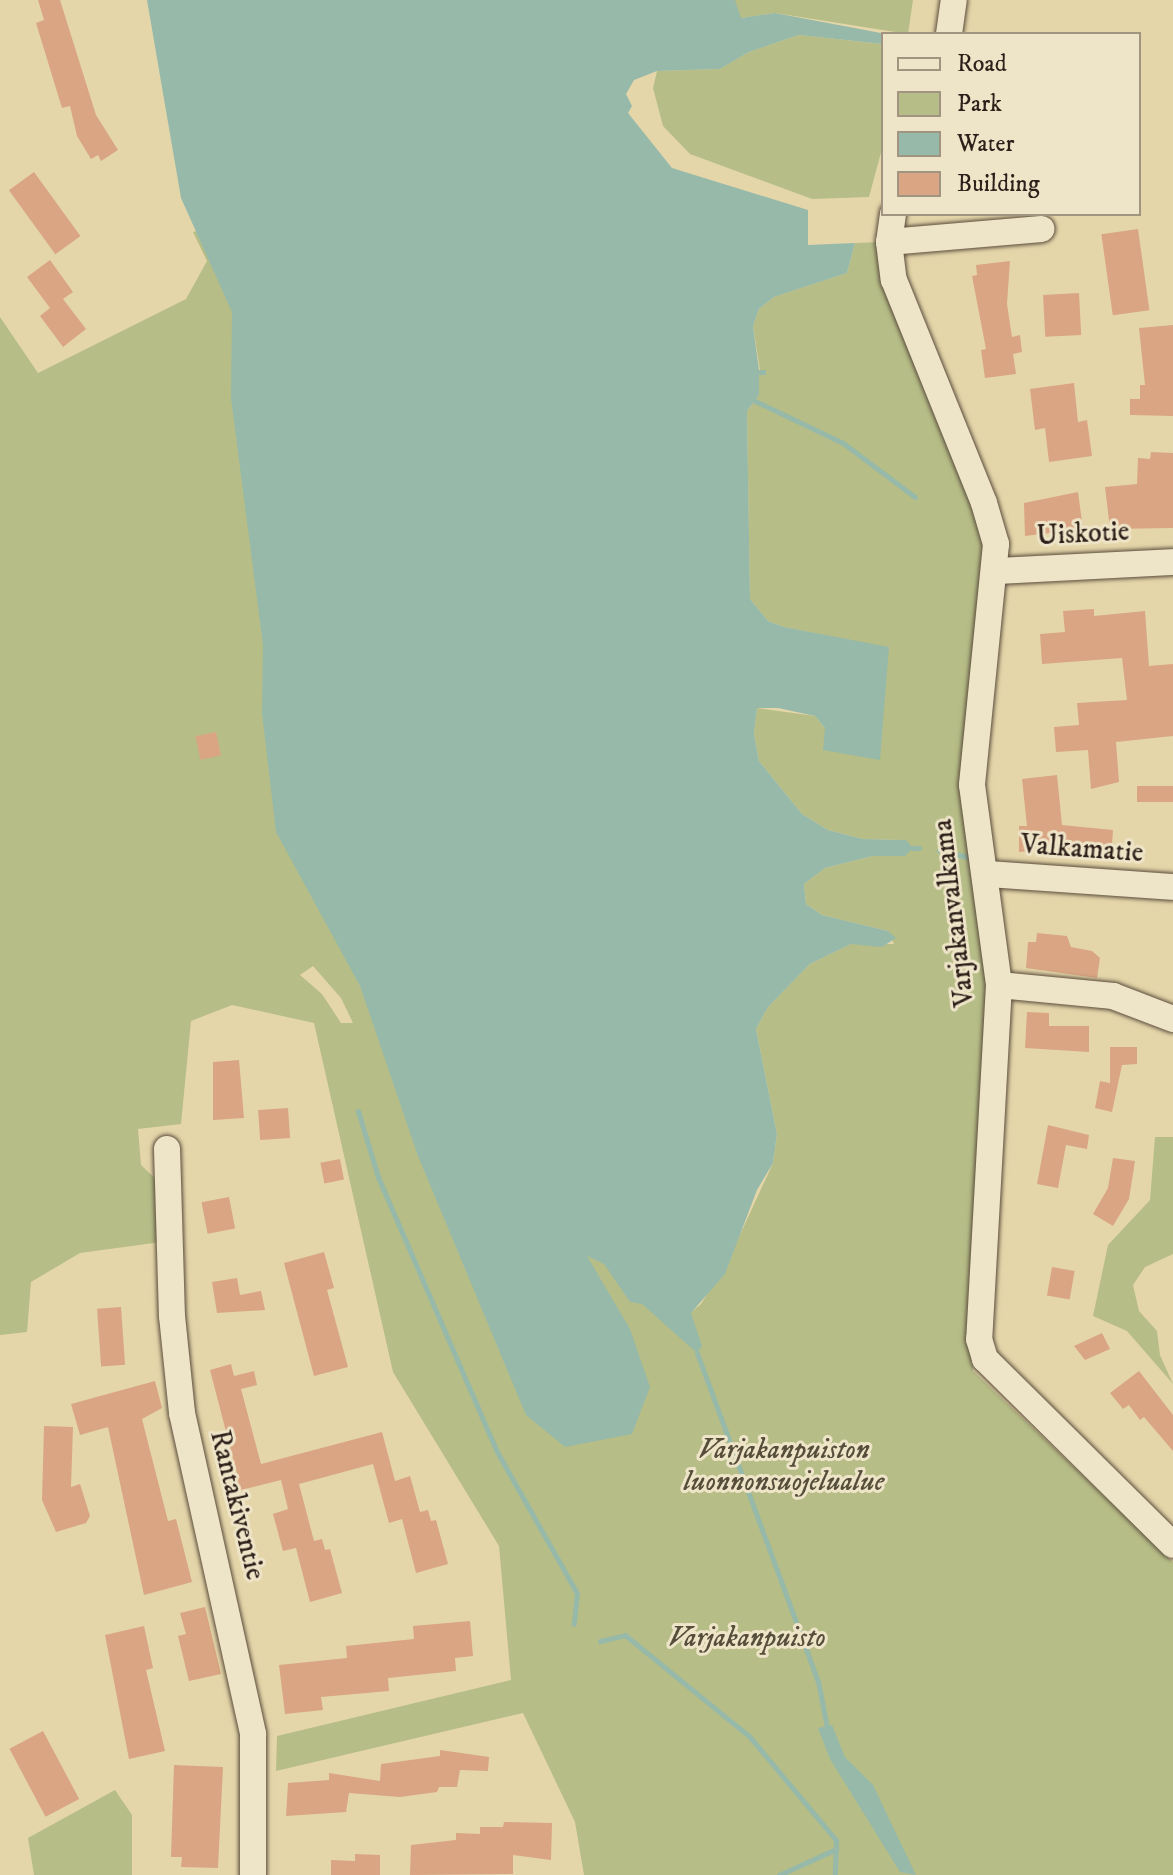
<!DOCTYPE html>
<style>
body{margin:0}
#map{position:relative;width:1173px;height:1875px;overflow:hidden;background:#e5d6aa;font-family:"IM FELL DW Pica",serif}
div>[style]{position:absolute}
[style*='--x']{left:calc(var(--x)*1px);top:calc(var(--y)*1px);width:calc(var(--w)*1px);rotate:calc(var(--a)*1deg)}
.green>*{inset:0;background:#b6bd87}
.water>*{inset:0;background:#96b9a9}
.stream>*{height:5px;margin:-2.5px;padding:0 2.5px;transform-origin:2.5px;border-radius:2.5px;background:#96b9a9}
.building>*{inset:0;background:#d9a583;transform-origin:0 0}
.roads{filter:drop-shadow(0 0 2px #5b4d3d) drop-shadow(0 0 2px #5b4d3d)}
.minor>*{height:26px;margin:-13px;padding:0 13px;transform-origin:13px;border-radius:13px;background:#eee4c8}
span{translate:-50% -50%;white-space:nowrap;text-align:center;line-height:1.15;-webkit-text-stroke:6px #eee4c8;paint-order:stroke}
.street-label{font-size:28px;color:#2d1f19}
.park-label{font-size:28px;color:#564e3a;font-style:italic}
.legend{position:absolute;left:881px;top:32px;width:260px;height:184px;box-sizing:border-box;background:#eee4c8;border:2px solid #a19582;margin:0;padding:10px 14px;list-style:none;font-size:24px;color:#2d1f19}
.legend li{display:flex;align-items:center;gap:16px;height:40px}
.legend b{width:40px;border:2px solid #a19582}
</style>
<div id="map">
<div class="green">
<i style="clip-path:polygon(556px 0,913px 0,908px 34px,775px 13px,741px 18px)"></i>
<i style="clip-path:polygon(799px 35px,883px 44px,883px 145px,869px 197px,812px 199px,690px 154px,663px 126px,653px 88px,657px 71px,720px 69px,749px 52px)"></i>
<i style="clip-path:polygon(evenodd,200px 230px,682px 1320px,701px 1304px,727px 1263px,773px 1163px,777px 1134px,756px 1029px,768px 1007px,810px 964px,851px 944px,894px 944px,888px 931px,822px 915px,806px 904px,804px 884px,825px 868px,873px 856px,905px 856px,906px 840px,863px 839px,828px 830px,802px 814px,759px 761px,754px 734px,757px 708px,815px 716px,825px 728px,889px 648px,784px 627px,768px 621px,750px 599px,747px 411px,759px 395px,759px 375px,766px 375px,766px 370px,760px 370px,753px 326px,759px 309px,774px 297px,847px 273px,855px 243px,883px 242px,992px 544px,967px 797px,992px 961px,973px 1371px,1173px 1562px,1173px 1875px,584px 1875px,575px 1822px,523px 1713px,276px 1771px,277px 1736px,511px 1680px,499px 1546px,393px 1372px,314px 1023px,232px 1005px,191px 1021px,181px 1124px,138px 1129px,141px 1165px,161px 1184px,161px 1242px,80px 1253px,31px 1282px,27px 1332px,0 1335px,0 317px,38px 373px,186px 299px,207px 261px,193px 232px,200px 230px,313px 966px,341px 998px,353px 1023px,341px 1023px,322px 994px,300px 975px,313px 966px)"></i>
<i style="clip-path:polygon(1155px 1137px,1173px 1137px,1173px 1254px,1145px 1267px,1133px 1285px,1139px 1311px,1157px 1331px,1160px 1355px,1173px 1384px,1127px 1331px,1093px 1316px,1108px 1245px,1150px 1200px)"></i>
<i style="clip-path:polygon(115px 1790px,132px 1815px,132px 1875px,34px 1875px,28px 1838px)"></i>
</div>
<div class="water">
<i style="clip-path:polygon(147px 0,735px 0,741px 18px,775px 13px,886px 34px,883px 44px,799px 35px,749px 52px,720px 69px,657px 71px,634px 80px,626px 94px,632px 106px,628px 113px,672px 168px,808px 210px,808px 245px,855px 243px,847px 273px,774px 297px,759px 309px,753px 326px,759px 370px,766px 370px,766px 375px,759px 375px,759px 395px,747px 411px,750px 599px,768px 621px,784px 627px,889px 647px,880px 760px,823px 750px,825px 728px,815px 716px,778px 708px,757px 708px,754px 734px,759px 761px,802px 814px,828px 830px,863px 839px,906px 840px,913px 848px,905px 856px,873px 856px,825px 868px,804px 884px,806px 904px,822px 915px,888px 931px,896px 938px,882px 947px,851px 944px,810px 964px,768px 1007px,756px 1029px,777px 1134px,773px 1163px,757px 1190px,725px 1274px,691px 1313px,702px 1346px,697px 1353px,642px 1304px,630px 1302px,604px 1264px,587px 1256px,630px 1329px,650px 1387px,632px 1434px,565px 1447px,526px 1415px,418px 1156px,360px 986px,276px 832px,262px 713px,263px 645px,231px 398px,232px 312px,181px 198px)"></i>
<i style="clip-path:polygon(832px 1725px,845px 1757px,873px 1785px,916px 1875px,900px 1872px,830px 1759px,818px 1728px)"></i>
</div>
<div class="stream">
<i style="--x:755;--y:401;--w:98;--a:25.5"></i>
<i style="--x:843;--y:443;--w:90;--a:36.9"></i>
<i style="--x:913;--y:848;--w:6;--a:0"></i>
<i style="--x:939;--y:850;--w:37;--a:14"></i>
<i style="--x:358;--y:1111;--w:69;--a:73.1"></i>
<i style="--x:378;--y:1177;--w:297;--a:66.6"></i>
<i style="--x:496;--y:1450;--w:164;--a:60.5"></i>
<i style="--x:577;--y:1593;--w:31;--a:96"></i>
<i style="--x:697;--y:1353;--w:350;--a:69.8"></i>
<i style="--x:818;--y:1681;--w:53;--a:79.1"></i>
<i style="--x:600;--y:1641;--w:26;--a:-13"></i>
<i style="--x:625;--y:1635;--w:160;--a:39.2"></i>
<i style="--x:749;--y:1736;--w:136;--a:50.1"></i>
<i style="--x:836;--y:1840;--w:35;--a:92"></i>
<i style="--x:779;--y:1875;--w:63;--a:-24.5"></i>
</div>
<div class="building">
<i style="clip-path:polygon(38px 0,60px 0,96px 115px,118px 150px,101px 161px,98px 155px,91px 159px,77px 136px,70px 106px,62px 108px,36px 23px,44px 20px)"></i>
<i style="left:34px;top:172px;width:79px;height:31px;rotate:54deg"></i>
<i style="left:1138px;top:229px;width:82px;height:37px;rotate:82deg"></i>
<i style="clip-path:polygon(50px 260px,73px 292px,63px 299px,86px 329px,63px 347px,40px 316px,50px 308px,27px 277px)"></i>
<i style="clip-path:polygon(1010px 261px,1007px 304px,1012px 337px,1020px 335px,1022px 352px,1013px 354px,1016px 374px,985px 378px,981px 350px,986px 349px,972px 276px,977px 275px,976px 265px)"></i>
<i style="left:1079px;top:293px;width:42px;height:36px;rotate:87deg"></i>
<i style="clip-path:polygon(1173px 325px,1173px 416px,1130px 415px,1130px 399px,1140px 399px,1140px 385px,1145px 385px,1139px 328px)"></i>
<i style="clip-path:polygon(1074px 383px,1078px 422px,1087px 420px,1092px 456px,1049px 462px,1045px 428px,1035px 430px,1030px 389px)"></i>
<i style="clip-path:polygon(1151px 452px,1173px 453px,1173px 528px,1110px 529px,1105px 487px,1137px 484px,1138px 458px,1150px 459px)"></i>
<i style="clip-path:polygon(1078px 492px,1083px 529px,1025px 536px,1024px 503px)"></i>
<i style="clip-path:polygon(1094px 609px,1094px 616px,1145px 611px,1149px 666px,1173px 664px,1173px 736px,1116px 742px,1119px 782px,1091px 789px,1088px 750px,1056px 752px,1054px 727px,1079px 725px,1077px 703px,1127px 700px,1122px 658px,1042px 664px,1040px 634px,1065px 632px,1063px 611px)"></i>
<i style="left:216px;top:732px;width:24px;height:21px;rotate:78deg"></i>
<i style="clip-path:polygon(1057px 775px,1062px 825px,1113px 830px,1111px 859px,1095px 858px,1096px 852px,1061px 849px,1019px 852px,1019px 826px,1027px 826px,1022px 779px)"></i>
<i style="left:1173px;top:786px;width:16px;height:36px;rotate:90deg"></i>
<i style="clip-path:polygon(1037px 933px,1067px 936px,1071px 947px,1092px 951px,1100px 958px,1097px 978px,1026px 968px,1028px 942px,1036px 942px)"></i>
<i style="clip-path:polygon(1027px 1012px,1049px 1013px,1049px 1026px,1089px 1026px,1089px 1052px,1025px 1048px)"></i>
<i style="clip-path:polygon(1110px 1047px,1137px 1047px,1137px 1064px,1122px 1065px,1112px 1112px,1095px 1108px,1100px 1081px,1110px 1083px)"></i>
<i style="clip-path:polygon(239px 1060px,244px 1118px,213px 1120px,213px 1062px)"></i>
<i style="left:288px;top:1108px;width:30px;height:30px;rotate:86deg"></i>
<i style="clip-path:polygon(1048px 1125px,1089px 1135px,1087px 1149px,1066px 1145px,1058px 1188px,1037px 1184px)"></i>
<i style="clip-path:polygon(1113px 1158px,1135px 1161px,1129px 1199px,1113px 1226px,1093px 1214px,1108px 1188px)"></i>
<i style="left:340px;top:1159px;width:21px;height:20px;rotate:79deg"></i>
<i style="left:229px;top:1197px;width:32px;height:28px;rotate:79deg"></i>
<i style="clip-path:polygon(324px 1252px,334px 1288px,327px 1290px,348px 1367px,314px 1376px,284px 1263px)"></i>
<i style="left:1052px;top:1267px;width:23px;height:29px;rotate:10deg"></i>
<i style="clip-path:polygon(237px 1278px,240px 1295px,261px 1291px,265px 1310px,217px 1313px,212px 1282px)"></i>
<i style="left:121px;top:1307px;width:58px;height:24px;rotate:86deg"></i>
<i style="clip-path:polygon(1102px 1333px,1110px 1349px,1085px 1360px,1074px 1346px)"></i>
<i style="clip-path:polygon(231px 1364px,234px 1376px,254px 1371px,257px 1385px,241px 1389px,261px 1464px,382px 1432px,395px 1481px,410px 1476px,420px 1512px,428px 1510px,431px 1521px,436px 1520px,448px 1564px,416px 1573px,402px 1519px,389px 1523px,373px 1464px,299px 1484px,314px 1541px,322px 1539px,325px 1550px,330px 1549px,342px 1593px,310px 1602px,296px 1548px,283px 1551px,273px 1514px,288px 1509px,281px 1480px,233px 1492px,229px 1476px,237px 1474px,210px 1370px)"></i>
<i style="clip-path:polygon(1139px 1371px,1173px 1415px,1173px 1451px,1144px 1417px,1140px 1420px,1129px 1405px,1123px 1409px,1110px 1393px)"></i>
<i style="clip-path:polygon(155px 1381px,162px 1408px,142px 1419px,168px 1521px,176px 1519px,192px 1582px,144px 1595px,108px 1427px,80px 1435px,71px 1404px)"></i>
<i style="clip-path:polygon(44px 1426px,73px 1427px,71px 1487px,80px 1484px,90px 1516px,86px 1523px,56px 1532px,42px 1500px)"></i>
<i style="clip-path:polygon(205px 1607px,221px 1674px,189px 1681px,178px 1636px,186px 1634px,180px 1613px)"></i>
<i style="clip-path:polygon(470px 1621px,473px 1656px,455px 1658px,456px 1671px,388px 1678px,389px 1691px,321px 1697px,323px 1710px,285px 1714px,279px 1665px,347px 1658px,346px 1646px,414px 1639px,413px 1626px)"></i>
<i style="clip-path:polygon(144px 1626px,153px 1668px,146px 1670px,165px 1751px,129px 1759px,105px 1635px)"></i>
<i style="left:43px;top:1731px;width:77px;height:38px;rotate:62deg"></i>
<i style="clip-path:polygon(440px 1750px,489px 1757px,488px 1771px,460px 1770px,457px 1787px,439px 1787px,437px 1792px,400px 1797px,349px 1793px,346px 1812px,286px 1816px,288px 1783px,329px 1780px,329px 1773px,380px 1781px,381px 1764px,440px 1756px)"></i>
<i style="clip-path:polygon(174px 1765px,223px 1767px,218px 1868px,181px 1867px,182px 1857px,171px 1857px)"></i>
<i style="clip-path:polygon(504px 1822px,552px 1823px,551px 1860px,513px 1855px,513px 1874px,410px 1875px,411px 1845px,456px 1840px,456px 1833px,480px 1834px,480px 1827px,503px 1827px)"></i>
<i style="clip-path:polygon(355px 1854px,380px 1855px,380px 1875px,331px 1875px,331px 1860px,355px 1861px)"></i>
</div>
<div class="roads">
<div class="minor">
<i style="--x:949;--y:34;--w:34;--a:-82"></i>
<i style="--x:893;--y:214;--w:28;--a:98"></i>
<i style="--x:889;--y:242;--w:38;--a:83"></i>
<i style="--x:894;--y:280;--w:240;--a:68"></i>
<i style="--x:984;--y:503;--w:43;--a:73.7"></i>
<i style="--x:996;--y:544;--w:242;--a:95.7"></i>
<i style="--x:972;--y:785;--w:202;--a:82.3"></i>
<i style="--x:999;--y:985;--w:355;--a:93.2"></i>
<i style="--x:979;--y:1339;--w:21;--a:73"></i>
<i style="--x:985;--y:1359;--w:264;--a:44.7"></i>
<i style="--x:889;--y:242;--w:153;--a:-4.9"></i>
<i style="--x:996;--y:571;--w:177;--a:-2.9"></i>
<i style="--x:987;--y:874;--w:186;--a:4"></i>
<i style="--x:999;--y:985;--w:115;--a:5.5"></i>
<i style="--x:1113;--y:996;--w:64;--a:21"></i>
<i style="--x:167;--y:1149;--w:167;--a:88.3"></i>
<i style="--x:172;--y:1316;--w:98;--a:84.1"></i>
<i style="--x:182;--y:1413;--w:329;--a:77.5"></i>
<i style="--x:253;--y:1734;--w:141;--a:90"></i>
</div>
</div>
<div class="street-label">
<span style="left:1083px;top:534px;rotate:-3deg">Uiskotie</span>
<span style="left:1082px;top:849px;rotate:4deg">Valkamatie</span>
<span style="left:954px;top:913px;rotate:-97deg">Varjakanvalkama</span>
<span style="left:237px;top:1505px;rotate:76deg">Rantakiventie</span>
</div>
<div class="park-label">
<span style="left:784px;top:1466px">Varjakanpuiston<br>luonnonsuojelualue</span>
<span style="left:747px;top:1638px">Varjakanpuisto</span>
</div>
<ul class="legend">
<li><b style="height:10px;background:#eee4c8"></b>Road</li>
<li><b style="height:22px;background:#b6bd87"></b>Park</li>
<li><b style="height:22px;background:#96b9a9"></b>Water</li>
<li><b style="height:22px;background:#d9a583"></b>Building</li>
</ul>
</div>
